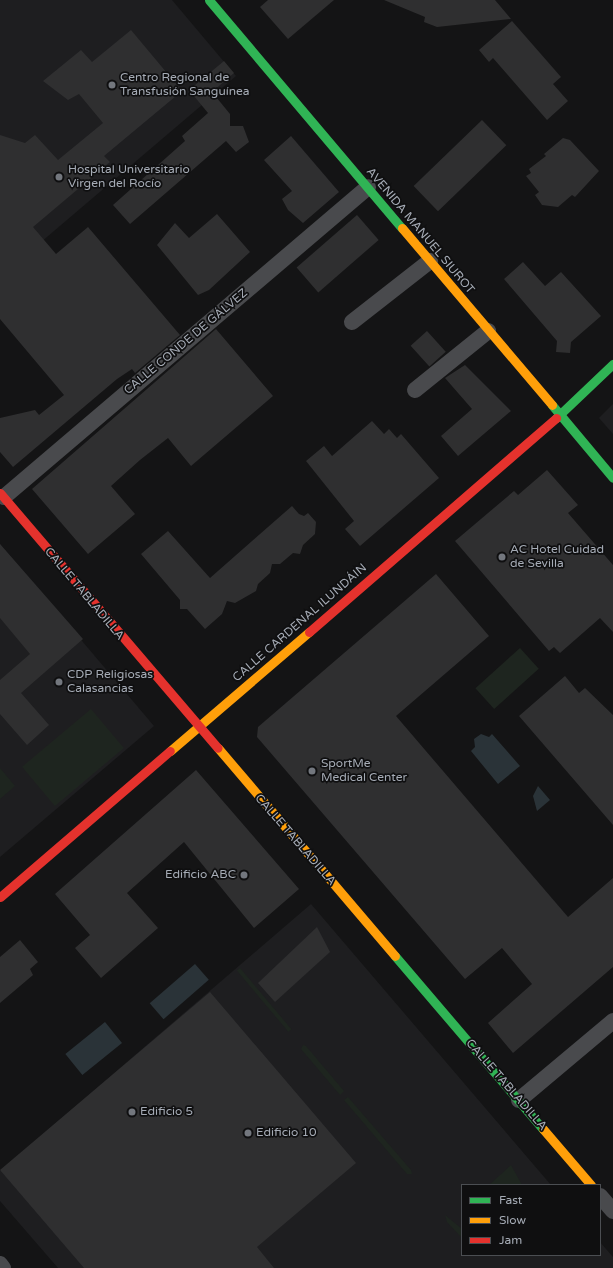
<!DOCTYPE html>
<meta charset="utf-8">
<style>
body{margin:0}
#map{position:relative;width:613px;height:1268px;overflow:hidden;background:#141415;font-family:"Varela Round",sans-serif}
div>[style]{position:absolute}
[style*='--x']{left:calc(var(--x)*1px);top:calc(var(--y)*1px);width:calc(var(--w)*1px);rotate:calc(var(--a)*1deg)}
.built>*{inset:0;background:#1e1e20}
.green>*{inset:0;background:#1e251f;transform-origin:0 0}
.water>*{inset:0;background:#2a3338;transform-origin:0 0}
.building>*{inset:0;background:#2f2f30;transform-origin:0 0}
.street>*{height:16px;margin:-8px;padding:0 8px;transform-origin:8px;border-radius:8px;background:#494a4d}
.fast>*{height:9px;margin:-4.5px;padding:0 4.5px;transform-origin:4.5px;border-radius:4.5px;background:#30b455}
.slow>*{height:9px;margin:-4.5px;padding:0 4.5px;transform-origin:4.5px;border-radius:4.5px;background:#ff9f0a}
.jam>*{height:9px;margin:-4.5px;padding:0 4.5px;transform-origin:4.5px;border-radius:4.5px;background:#e5322d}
.dots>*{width:11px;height:11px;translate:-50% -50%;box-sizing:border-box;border:2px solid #0f0f10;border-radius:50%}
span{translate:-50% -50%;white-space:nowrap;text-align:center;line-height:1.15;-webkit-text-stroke:3.5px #0f0f10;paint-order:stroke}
.poi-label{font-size:12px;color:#a6acb6}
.left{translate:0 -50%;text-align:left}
.right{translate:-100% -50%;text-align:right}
.street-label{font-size:12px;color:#a6acb6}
.legend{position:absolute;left:461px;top:1184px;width:140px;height:72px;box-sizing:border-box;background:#0f0f10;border:1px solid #4b4e52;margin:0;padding:5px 7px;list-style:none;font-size:12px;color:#a6acb6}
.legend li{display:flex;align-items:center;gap:8px;height:20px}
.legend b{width:20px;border:1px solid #4b4e52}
</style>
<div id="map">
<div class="built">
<i style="clip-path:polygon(0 0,172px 0,236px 76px,0 277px)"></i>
<i style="clip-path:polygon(613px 404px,613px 434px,599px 418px)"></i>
<i style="clip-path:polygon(0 544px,154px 726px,0 857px)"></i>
<i style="clip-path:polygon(311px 904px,551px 1185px,462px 1185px,462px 1255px,600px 1255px,600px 1242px,613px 1257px,613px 1268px,58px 1268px,0 1201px,0 1171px)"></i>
</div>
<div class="green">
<i style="left:520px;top:648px;width:28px;height:60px;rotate:48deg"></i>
<i style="left:91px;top:709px;width:51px;height:90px;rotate:50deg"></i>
<i style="clip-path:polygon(0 768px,15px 786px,0 799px)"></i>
<i style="left:240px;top:968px;width:80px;height:4px;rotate:50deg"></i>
<i style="clip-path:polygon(303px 1045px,306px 1046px,344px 1091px,340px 1095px,301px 1049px)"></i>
<i style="clip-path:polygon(348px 1097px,411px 1170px,412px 1174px,407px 1174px,344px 1100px)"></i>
<i style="clip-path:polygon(511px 1165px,522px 1185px,489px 1185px)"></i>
<i style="clip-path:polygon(445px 1215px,462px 1229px,462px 1238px,447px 1222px)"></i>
</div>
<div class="water">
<i style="clip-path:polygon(481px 734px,489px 737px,492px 734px,520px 766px,498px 784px,471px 751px,475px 747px,474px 739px)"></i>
<i style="clip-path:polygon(538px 786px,550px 800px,537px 811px,533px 796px)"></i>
<i style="left:195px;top:964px;width:21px;height:60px;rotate:49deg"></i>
<i style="left:105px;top:1022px;width:27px;height:51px;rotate:51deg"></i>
</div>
<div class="building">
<i style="clip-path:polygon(268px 0,334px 0,288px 39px,260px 7px)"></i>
<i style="clip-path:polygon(384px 0,495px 0,511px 19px,437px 27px,424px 22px,425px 17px)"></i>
<i style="clip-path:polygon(512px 21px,561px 77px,553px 84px,568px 101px,547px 120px,493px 58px,489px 62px,479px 50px)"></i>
<i style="clip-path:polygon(131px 30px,182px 91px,104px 156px,110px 162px,33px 227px,56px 254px,88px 227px,180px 335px,135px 373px,132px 369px,117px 379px,13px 467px,0 452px,0 418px,35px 410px,39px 415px,64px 395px,0 319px,0 135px,25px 143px,35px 135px,58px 160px,103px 123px,79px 94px,68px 100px,43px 81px,81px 50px,92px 62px)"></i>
<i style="clip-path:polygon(224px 61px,234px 73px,212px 92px,230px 114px,230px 126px,243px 126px,249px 142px,236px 152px,226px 141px,130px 224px,113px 205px,185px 141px,182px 136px,208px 113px,189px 90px)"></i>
<i style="left:482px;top:120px;width:35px;height:95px;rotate:46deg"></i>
<i style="clip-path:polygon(291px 136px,339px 192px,303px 223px,288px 210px,282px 199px,292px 191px,264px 160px)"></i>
<i style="clip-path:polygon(563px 138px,570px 140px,599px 171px,575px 197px,572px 195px,558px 207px,542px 205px,535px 195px,539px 192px,526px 176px,531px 173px,529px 169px,546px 156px,544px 154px)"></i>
<i style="clip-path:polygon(217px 214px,250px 252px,209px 290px,198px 295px,157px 245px,175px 223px,189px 238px)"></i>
<i style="left:357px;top:215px;width:33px;height:80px;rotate:49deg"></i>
<i style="clip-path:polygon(523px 262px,545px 286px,561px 272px,601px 316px,571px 342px,570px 353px,556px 352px,557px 341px,504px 279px)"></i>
<i style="clip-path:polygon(216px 329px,273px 396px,191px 466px,168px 438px,140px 460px,111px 486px,135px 514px,88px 554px,32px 489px)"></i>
<i style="left:427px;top:331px;width:28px;height:22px;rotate:48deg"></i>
<i style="clip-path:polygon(465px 365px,511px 411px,458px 456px,441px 436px,472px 409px,445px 378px)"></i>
<i style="clip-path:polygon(372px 421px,384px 434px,389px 429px,397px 438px,401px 434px,439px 478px,360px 546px,345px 529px,354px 521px,306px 461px,324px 446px,332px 456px)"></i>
<i style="clip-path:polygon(547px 470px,578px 505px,568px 513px,613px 565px,613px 632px,600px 618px,560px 653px,554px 647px,549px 651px,455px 541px,514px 491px,518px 495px)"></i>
<i style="clip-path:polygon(292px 506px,299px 514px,304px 516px,308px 513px,316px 522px,315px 534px,303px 545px,300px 554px,293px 553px,280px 564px,272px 564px,270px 573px,258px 584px,256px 591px,235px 603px,227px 601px,222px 614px,205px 629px,187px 609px,180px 609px,180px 600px,141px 554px,168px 531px,210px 578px)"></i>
<i style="clip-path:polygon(0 544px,83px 639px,21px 693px,49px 725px,27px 745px,0 714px,0 680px,30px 654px,0 618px)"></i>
<i style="clip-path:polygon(436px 574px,489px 636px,396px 716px,568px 917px,613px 878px,613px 967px,513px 1053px,488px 1023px,532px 984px,502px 948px,465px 979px,257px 737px,258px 727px)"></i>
<i style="clip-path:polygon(565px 676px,579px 693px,585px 688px,613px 715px,613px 825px,519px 716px)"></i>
<i style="clip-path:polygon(196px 770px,299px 889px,254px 928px,184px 842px,127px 893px,158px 928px,101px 978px,75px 948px,90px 935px,55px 894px)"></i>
<i style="clip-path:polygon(317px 927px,330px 952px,275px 1002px,258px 983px)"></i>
<i style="clip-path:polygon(20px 940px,38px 962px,30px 969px,33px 975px,0 1003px,0 957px)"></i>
<i style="clip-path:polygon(210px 992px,356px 1163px,257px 1247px,274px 1268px,84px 1268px,0 1170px)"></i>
</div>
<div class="street">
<i style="--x:352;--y:322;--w:99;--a:-38"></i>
<i style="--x:415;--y:390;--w:94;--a:-38.9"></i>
<i style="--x:4;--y:497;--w:478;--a:-40.4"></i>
<i style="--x:519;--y:1100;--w:123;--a:-40"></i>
<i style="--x:600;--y:1196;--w:20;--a:49"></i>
<i style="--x:0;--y:1264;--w:5;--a:53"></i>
</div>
<div class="fast">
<i style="--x:209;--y:0;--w:299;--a:49.8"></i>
<i style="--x:552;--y:405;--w:95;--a:50.1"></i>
<i style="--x:556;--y:418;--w:79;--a:-43.5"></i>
<i style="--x:395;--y:956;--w:228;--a:49.5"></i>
</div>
<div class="slow">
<i style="--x:402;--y:228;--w:232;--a:49.7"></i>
<i style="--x:218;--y:748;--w:273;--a:49.6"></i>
<i style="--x:170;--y:751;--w:183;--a:-40.6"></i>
<i style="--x:543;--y:1129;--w:74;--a:49.4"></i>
</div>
<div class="jam">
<i style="--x:0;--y:493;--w:335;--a:49.5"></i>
<i style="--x:309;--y:632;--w:327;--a:-40.9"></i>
<i style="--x:0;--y:897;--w:224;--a:-40.7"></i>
</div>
<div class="dots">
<i style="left:112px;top:85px;background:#73777e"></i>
<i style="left:59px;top:177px;background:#73777e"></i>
<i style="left:502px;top:557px;background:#73777e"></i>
<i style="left:59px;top:682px;background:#73777e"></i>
<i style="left:312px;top:771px;background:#73777e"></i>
<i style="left:244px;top:875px;background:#73777e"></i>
<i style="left:132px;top:1112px;background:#73777e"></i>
<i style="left:248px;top:1133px;background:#73777e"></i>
</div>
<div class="poi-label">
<span class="left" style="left:120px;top:85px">Centro Regional de<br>Transfusión Sanguínea</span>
<span class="left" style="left:68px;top:177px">Hospital Universitario<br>Virgen del Rocío</span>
<span class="left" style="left:510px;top:557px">AC Hotel Cuidad<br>de Sevilla</span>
<span class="left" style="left:67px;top:682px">CDP Religiosas<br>Calasancias</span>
<span class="left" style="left:321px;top:771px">SportMe<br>Medical Center</span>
<span class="right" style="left:236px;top:875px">Edificio ABC</span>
<span class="left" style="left:140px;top:1112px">Edificio 5</span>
<span class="left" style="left:256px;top:1133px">Edificio 10</span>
</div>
<div class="street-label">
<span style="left:420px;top:231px;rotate:50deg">AVENIDA MANUEL SIUROT</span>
<span style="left:186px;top:342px;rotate:-40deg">CALLE CONDE DE GÁLVEZ</span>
<span style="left:84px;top:594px;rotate:50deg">CALLE TABLADILLA</span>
<span style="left:300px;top:623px;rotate:-41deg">CALLE CARDENAL ILUNDÁIN</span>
<span style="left:295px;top:840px;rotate:49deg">CALLE TABLADILLA</span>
<span style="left:506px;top:1085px;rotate:49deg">CALLE TABLADILLA</span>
</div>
<ul class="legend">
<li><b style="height:5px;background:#30b455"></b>Fast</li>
<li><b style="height:5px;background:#ff9f0a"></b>Slow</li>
<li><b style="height:5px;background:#e5322d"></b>Jam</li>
</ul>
</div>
